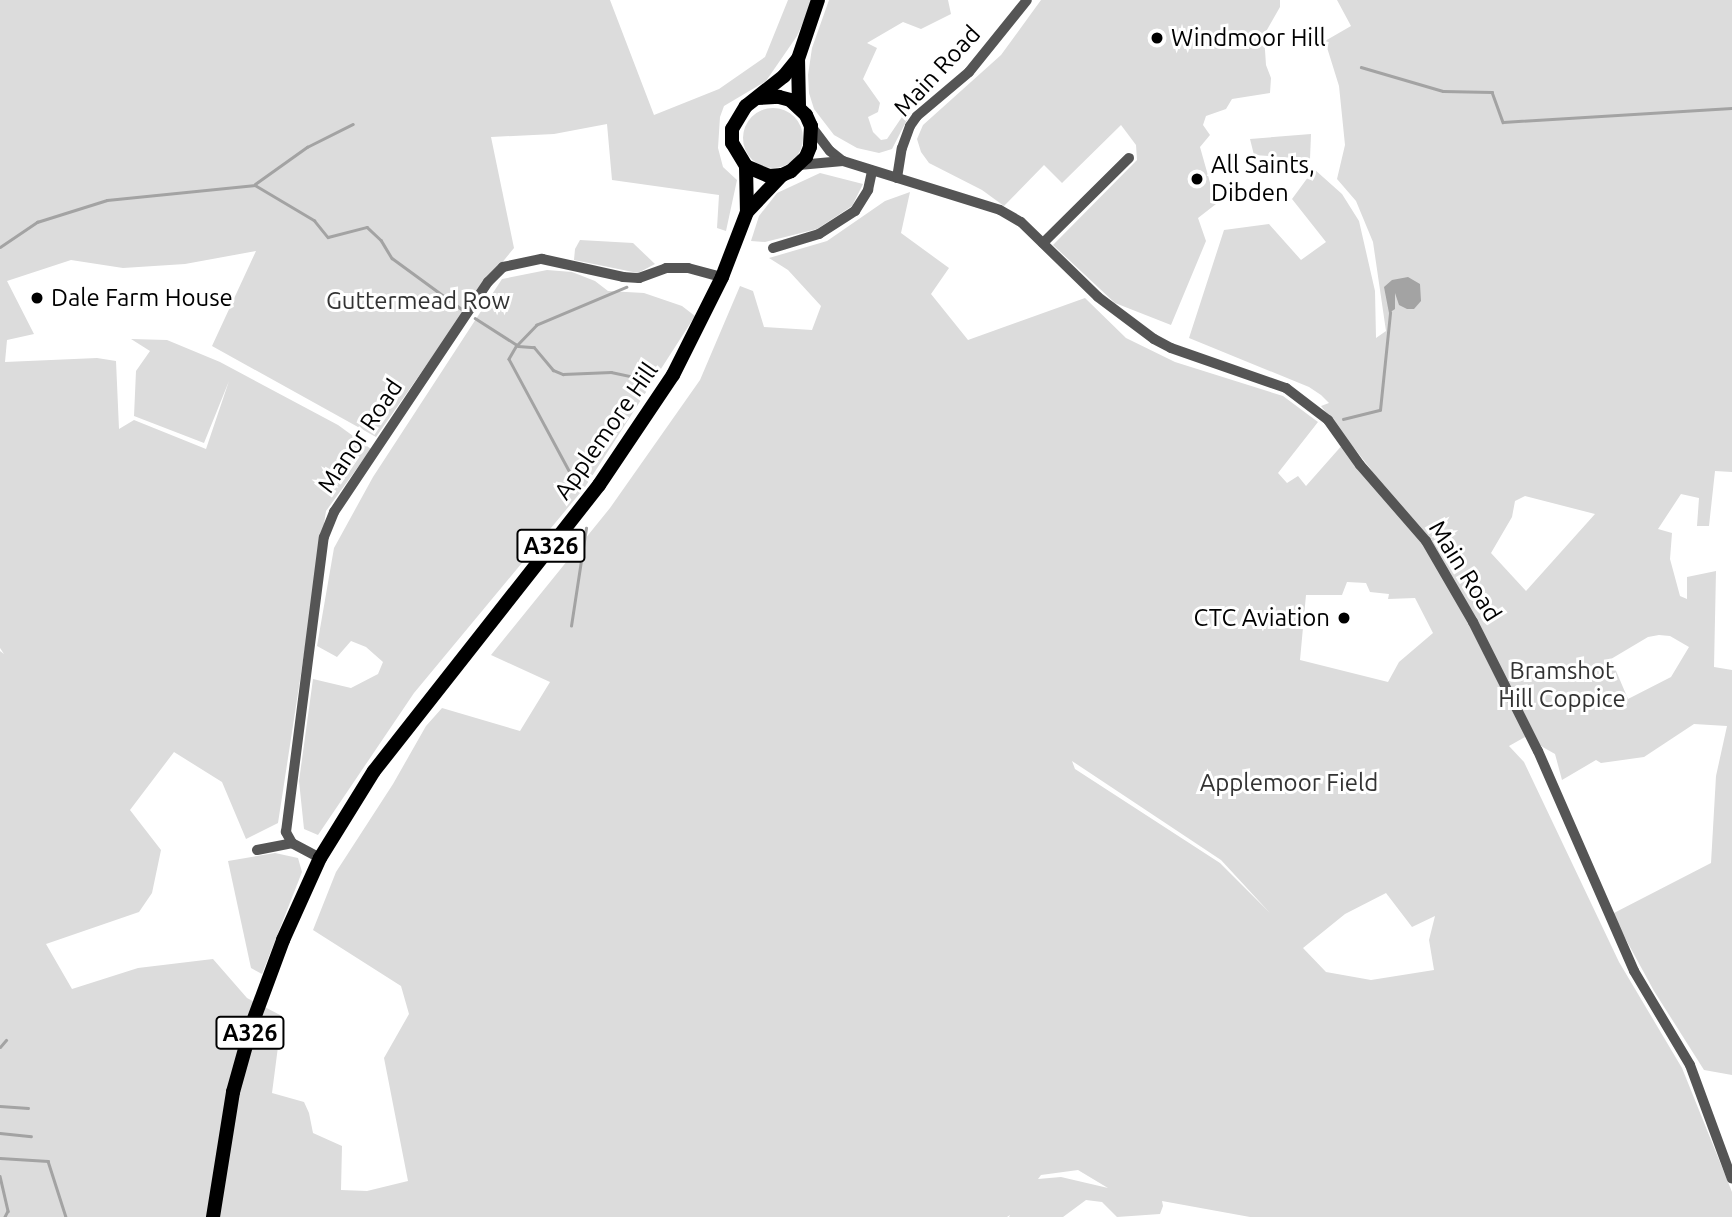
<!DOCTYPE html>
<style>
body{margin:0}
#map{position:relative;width:1732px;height:1217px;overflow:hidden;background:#fff;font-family:Ubuntu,sans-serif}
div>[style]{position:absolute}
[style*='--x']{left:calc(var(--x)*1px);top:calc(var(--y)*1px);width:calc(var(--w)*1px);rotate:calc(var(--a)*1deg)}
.green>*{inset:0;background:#dcdcdc}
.round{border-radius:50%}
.water>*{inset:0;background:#a3a3a3}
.stream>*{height:2.5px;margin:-1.25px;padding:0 1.25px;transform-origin:1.25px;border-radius:1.25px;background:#a3a3a3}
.minor>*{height:10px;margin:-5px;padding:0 5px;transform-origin:5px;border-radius:5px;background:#555}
.major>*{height:14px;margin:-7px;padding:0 7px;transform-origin:7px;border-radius:7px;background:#000}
.dots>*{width:19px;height:19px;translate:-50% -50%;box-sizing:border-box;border:4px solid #fff;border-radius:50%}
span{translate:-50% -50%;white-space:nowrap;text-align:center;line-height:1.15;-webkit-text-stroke:6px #fff;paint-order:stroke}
.shield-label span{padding:2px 5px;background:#fff;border:2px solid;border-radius:5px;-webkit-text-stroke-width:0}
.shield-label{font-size:23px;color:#000;font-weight:700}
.poi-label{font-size:24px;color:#000}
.left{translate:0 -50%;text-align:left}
.right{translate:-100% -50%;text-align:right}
.street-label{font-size:24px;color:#000}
.park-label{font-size:24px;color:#333}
</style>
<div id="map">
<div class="green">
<i style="clip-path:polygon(evenodd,0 0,610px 0,654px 115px,719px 89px,765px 57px,788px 0,813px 0,797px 36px,766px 81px,724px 106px,720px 117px,718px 148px,723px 167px,737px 180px,726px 231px,717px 228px,719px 195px,612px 180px,607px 124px,554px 134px,491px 137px,514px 248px,474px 297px,376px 437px,212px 346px,256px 251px,185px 264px,123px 268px,71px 260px,7px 281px,34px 334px,7px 340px,5px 362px,97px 358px,116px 361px,119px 429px,134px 420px,206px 449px,229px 381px,204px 443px,134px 416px,136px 371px,150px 351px,131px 339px,167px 340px,220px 362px,338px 425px,371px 449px,326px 511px,278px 823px,246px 839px,222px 782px,174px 752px,130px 810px,161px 850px,152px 893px,139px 912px,46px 944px,72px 989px,138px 968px,213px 959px,247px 998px,282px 1016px,272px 1093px,304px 1102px,309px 1113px,313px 1133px,342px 1146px,341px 1190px,367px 1191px,408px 1181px,384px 1058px,409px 1014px,401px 986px,313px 930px,336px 872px,393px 784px,426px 726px,442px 708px,520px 731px,550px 682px,491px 655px,610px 508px,700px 380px,740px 286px,753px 291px,764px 327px,812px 330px,821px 306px,788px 270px,769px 258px,827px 241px,885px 201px,910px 192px,901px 233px,949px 268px,931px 294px,968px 340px,1085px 298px,1126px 338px,1175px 362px,1283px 396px,1318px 422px,1278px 473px,1287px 483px,1298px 476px,1306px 486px,1344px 443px,1373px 472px,1321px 406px,1329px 403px,1321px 395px,1309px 387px,1189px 338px,1224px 230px,1269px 224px,1301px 260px,1326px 242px,1292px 199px,1314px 169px,1342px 194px,1359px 221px,1375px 291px,1376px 338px,1386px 331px,1373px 242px,1356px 201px,1337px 179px,1345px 145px,1339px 86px,1325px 41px,1351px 26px,1337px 0,1732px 0,1732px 472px,1715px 471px,1709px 526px,1697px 526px,1699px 498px,1681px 494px,1658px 529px,1672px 533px,1670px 559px,1680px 596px,1687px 599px,1687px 577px,1716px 571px,1714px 667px,1732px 670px,1732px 1075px,1704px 1070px,1654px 991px,1612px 914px,1711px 863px,1716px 776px,1727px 726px,1694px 724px,1644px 757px,1601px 763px,1596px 760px,1562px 780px,1555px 754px,1525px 737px,1509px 746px,1524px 762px,1619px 962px,1682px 1068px,1732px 1192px,1732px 1217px,1250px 1217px,1162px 1201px,1163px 1206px,1160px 1214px,1117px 1217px,1102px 1202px,1086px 1200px,1063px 1217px,1009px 1217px,1010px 1215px,1007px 1217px,0 1217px,0 651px,4px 654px,0 648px,0 0,1525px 496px,1595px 514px,1526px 591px,1491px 553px,1512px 517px,1515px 501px,1525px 496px,0 0,1347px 582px,1366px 583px,1370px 592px,1389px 594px,1388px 599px,1415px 598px,1433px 633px,1399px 662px,1388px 682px,1300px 660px,1306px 595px,1342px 595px,1347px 582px,0 0,1659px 635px,1670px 636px,1689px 647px,1671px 677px,1628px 699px,1611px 659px,1648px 637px,1659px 635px,0 0,1072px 761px,1221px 860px,1270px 913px,1220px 863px,1075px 769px,1072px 761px,0 0,1386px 893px,1412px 927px,1435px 916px,1429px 940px,1434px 970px,1371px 980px,1326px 972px,1303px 948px,1345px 914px,1386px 893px,0 0,1078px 1170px,1108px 1188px,1061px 1177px,1038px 1179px,1041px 1175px,1078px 1170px)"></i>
<i style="clip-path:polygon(829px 0,948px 0,951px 14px,921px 29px,903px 22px,867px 43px,877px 48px,863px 79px,880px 103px,878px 112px,868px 117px,873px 132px,881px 140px,887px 139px,906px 111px,910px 114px,892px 149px,879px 153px,857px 148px,834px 135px,814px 109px,809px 93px,808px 75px,812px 48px)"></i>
<i style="clip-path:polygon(1041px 0,1280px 0,1280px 7px,1264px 35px,1266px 65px,1271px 78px,1270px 93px,1232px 99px,1226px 109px,1206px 116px,1203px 125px,1210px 135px,1200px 147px,1216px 204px,1198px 218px,1206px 241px,1171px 325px,1115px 303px,1053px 245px,1137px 160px,1136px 145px,1121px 125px,1062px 183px,1044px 165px,1004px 206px,982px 190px,929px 163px,921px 152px,917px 139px,923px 125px,1001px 55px)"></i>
<i class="round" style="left:743px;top:108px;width:60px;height:60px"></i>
<i style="clip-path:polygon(1311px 134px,1310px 159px,1254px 155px,1250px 139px)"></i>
<i style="clip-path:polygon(820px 173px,863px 184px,852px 206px,817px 229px,765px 242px,751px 241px,759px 216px,777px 193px)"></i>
<i style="clip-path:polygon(580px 240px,633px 243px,655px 264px,638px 273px,574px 260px,575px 249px)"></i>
<i style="clip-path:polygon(547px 270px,572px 272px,595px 281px,608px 291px,644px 293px,682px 306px,695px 316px,585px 487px,414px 693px,318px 835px,304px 829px,299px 781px,313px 679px,351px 688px,378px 674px,383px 662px,366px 647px,351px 641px,337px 657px,317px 646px,334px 548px,373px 477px,502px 279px)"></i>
<i style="clip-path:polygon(275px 853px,298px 858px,302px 872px,262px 974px,251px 968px,228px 861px)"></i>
</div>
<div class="water">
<i style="clip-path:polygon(1408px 277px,1420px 284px,1421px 301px,1414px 309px,1407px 309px,1399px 305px,1395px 293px,1395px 309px,1389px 313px,1384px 287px,1392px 280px)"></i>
</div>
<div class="stream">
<i style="--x:1361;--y:67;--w:85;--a:16.3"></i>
<i style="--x:1443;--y:91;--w:49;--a:1.2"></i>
<i style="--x:1492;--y:92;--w:32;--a:70"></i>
<i style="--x:1503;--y:122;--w:229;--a:-3.5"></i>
<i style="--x:255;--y:184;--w:64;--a:-35.4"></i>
<i style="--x:307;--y:147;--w:51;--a:-26.6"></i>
<i style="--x:0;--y:247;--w:45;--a:-34"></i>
<i style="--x:37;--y:222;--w:73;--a:-17.4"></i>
<i style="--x:107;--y:200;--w:149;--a:-5.8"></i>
<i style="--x:255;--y:185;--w:69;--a:30.7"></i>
<i style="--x:314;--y:220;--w:22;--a:51"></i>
<i style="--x:328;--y:237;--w:40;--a:-14.4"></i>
<i style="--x:367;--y:227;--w:19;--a:43"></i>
<i style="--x:381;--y:240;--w:21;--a:59"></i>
<i style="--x:392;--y:258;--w:88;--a:36.2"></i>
<i style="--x:475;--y:318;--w:50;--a:32.7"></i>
<i style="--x:517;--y:345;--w:16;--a:120"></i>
<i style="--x:509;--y:359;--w:135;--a:61.7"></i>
<i style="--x:517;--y:345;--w:28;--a:-46"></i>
<i style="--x:536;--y:325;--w:98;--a:-22.9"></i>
<i style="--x:518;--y:346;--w:16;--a:4"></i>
<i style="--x:534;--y:347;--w:30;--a:50"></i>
<i style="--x:553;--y:370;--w:11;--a:22"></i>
<i style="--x:563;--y:374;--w:48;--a:-2.4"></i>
<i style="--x:611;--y:372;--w:35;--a:12"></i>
<i style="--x:1343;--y:419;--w:38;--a:-14"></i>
<i style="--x:1380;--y:410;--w:98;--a:-84.1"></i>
<i style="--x:571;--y:626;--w:99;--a:-81.3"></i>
<i style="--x:0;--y:1047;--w:9;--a:-49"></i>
<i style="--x:0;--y:1106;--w:28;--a:4"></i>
<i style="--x:0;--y:1133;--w:31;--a:6"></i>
<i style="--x:0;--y:1158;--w:48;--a:3.6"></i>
<i style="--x:48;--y:1161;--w:59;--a:72.2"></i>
<i style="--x:0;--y:1176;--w:36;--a:77"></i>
<i style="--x:8;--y:1211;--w:7;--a:117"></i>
</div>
<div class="minor">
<i style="--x:811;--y:126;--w:31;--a:53"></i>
<i style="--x:830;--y:151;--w:16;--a:38"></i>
<i style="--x:843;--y:161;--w:164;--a:17.3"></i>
<i style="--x:1000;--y:210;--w:24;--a:30"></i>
<i style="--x:1021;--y:222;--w:107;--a:44.2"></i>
<i style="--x:1098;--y:297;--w:70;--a:36.9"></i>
<i style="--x:1154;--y:339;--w:19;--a:28"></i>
<i style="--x:1171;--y:348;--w:122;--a:19.2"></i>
<i style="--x:1286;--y:388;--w:53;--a:37.3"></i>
<i style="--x:1328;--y:420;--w:55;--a:54.6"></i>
<i style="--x:1360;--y:465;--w:101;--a:49"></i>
<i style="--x:1426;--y:541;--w:94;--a:59.9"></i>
<i style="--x:1473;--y:622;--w:144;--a:63.3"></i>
<i style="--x:1538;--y:751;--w:240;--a:66.4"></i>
<i style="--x:1634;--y:971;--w:109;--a:59.2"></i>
<i style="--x:1690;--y:1065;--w:121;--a:69.8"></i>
<i style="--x:799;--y:165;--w:44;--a:-5.2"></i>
<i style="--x:897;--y:178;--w:30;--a:-81"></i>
<i style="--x:902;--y:148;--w:23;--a:-70"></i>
<i style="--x:910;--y:126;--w:12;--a:-55"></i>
<i style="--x:917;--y:116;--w:68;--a:-40.2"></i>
<i style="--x:969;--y:72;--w:92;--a:-51.1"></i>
<i style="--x:1043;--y:243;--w:121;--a:-44.7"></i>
<i style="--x:773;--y:248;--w:48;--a:-16.9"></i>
<i style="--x:819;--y:234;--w:43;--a:-32.6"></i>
<i style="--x:855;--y:211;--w:25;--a:-58"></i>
<i style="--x:868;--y:190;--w:19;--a:-78"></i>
<i style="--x:257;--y:850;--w:36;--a:-11"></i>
<i style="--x:320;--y:858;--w:32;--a:-152"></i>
<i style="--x:292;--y:843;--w:13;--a:-119"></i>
<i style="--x:286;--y:832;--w:297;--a:-82.7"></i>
<i style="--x:324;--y:537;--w:27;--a:-68"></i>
<i style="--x:334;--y:512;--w:277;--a:-56.2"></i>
<i style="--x:488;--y:282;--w:21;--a:-45"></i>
<i style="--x:503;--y:267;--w:40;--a:-12"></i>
<i style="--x:542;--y:259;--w:83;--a:12.5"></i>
<i style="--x:623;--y:277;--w:16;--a:4"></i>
<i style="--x:639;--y:278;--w:29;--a:-20"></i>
<i style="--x:666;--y:268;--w:22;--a:0"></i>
<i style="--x:688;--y:268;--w:35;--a:15"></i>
</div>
<div class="major">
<i style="--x:757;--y:98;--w:22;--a:-3"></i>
<i style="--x:779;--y:97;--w:11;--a:15"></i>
<i style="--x:790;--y:100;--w:22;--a:43"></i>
<i style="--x:806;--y:115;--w:12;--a:66"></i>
<i style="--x:811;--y:126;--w:21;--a:93"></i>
<i style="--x:810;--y:147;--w:11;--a:112"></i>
<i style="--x:806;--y:157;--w:21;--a:137"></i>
<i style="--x:791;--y:171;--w:10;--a:156"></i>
<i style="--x:782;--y:175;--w:13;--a:176"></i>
<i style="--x:769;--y:176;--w:25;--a:-157"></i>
<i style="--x:746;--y:166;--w:27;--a:-121"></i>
<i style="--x:732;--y:143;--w:14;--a:-90"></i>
<i style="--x:732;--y:129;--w:27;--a:-59"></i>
<i style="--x:746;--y:106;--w:48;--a:-38.3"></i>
<i style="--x:784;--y:76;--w:22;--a:-51"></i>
<i style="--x:799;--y:106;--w:47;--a:-91.2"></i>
<i style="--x:798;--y:59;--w:62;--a:-71.3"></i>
<i style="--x:746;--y:166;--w:46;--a:88.8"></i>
<i style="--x:213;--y:1217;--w:127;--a:-80.9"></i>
<i style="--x:233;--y:1092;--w:71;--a:-74.4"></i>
<i style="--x:252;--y:1024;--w:90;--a:-69.7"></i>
<i style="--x:283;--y:940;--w:90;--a:-65.7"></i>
<i style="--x:320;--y:858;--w:102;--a:-58.2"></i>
<i style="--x:374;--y:771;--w:364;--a:-51.8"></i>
<i style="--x:599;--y:485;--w:133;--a:-56.1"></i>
<i style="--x:673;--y:375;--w:110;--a:-63.4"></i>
<i style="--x:722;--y:277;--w:70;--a:-69"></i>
<i style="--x:747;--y:212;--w:51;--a:-46.6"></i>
</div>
<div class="dots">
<i style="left:1157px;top:38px;background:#000"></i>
<i style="left:1197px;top:179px;background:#000"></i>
<i style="left:37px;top:298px;background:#000"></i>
<i style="left:1344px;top:618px;background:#000"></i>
</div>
<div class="shield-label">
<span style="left:551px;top:546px">A326</span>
<span style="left:250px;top:1033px">A326</span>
</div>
<div class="poi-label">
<span class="left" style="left:1171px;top:38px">Windmoor Hill</span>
<span class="left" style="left:1211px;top:179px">All Saints,<br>Dibden</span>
<span class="left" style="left:51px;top:298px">Dale Farm House</span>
<span class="right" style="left:1330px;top:618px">CTC Aviation</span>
</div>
<div class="street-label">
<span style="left:937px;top:71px;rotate:-47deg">Main Road</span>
<span style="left:606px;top:431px;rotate:-55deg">Applemore Hill</span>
<span style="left:360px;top:436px;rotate:-56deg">Manor Road</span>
<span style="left:1465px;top:571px;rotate:58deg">Main Road</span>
</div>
<div class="park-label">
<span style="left:418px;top:301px">Guttermead Row</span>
<span style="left:1562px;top:685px">Bramshot<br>Hill Coppice</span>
<span style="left:1289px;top:783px">Applemoor Field</span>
</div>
</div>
